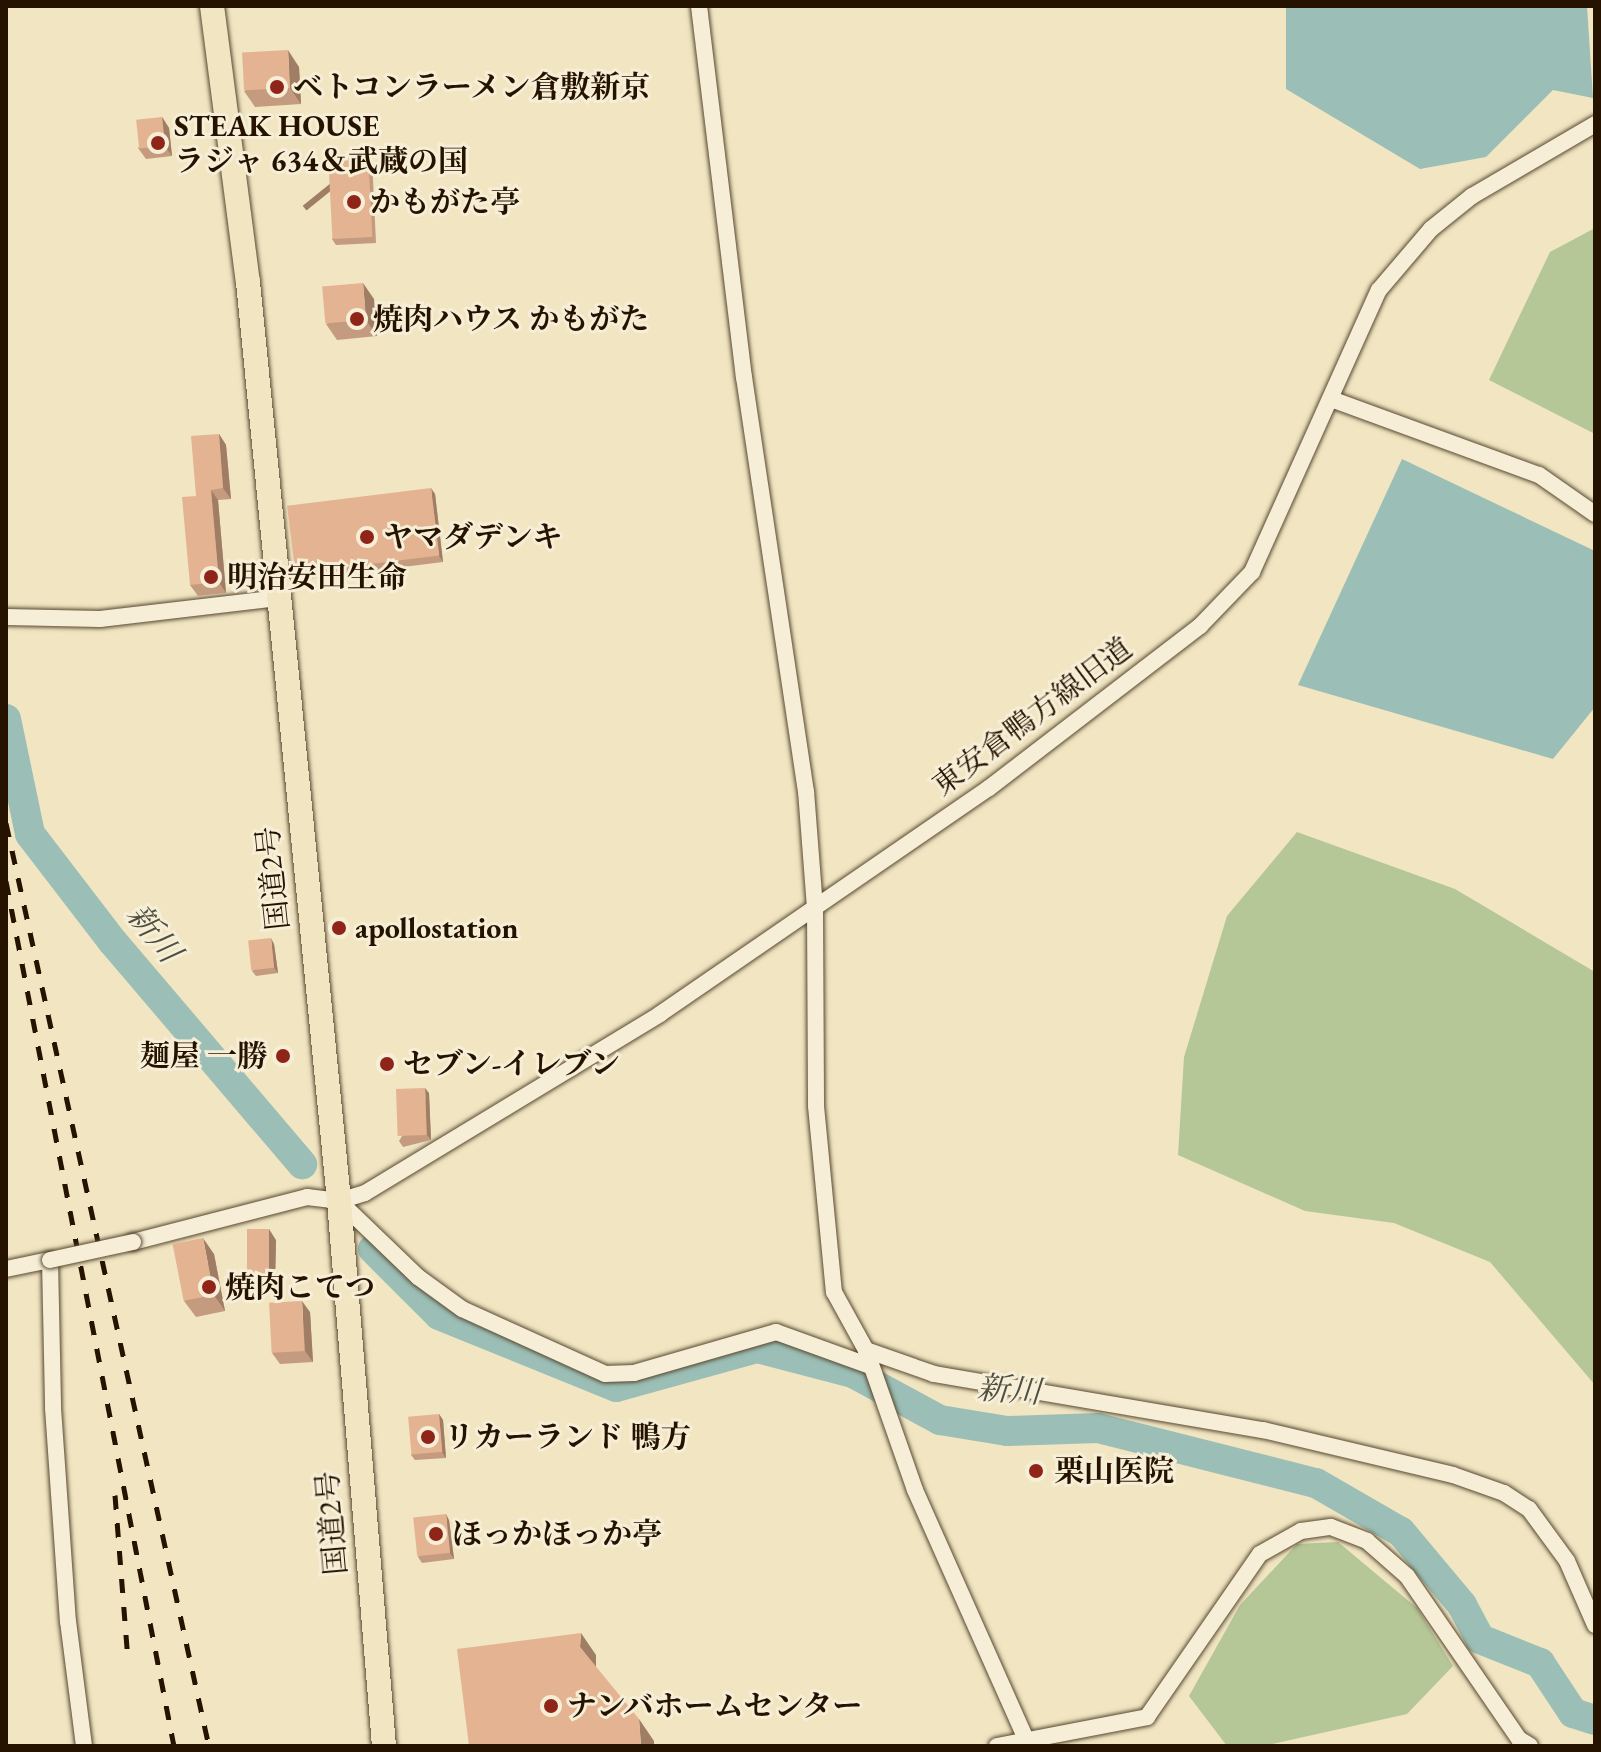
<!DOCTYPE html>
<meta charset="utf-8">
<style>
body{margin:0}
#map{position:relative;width:1601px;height:1752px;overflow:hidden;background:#f1e5c2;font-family:"EB Garamond","Noto Serif JP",serif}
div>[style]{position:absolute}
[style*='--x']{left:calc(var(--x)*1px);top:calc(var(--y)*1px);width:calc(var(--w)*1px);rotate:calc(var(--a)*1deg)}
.green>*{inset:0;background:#b5c697}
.water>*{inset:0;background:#9bbfb6}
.river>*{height:30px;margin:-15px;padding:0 15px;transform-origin:15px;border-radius:15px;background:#9bbfb6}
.roads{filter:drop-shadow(0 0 2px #584830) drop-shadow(0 0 2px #584830)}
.minor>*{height:16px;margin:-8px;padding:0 8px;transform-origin:8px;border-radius:8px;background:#f6eed7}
.highway>*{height:24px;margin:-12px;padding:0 12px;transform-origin:12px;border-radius:12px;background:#f1e5c2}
.rail>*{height:5px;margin-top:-2.5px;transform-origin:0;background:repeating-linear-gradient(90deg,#251300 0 14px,transparent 0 28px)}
.bridges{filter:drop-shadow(0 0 2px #584830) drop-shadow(0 0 2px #584830)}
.minor-bridge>*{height:16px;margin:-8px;padding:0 8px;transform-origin:8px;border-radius:8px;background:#f6eed7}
.wall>*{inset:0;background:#c49b7e}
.shaded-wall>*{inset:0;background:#a07e66;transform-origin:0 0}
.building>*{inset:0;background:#e4b492;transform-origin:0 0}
.dots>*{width:22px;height:22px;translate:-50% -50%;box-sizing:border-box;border:4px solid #f6eed7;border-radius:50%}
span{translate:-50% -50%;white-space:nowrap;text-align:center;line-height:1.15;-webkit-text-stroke:6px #f6eed7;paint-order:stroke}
.poi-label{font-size:30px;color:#251300;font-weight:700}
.left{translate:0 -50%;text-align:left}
.right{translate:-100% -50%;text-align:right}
.street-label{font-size:30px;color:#251300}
.water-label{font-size:32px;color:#4e4f40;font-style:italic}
.frame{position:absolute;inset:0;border:8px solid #251300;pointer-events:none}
</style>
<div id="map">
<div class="green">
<i style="clip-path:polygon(1595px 228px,1595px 434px,1489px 380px,1550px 252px)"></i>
<i style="clip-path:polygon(1297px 832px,1455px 889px,1595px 972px,1595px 1385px,1490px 1262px,1394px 1223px,1305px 1211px,1178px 1155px,1184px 1057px,1227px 916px)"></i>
<i style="clip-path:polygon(1338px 1542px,1417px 1608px,1453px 1666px,1407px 1714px,1263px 1746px,1227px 1746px,1189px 1696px,1240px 1605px,1297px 1544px)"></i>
</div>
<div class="water">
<i style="clip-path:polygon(1286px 6px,1587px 6px,1593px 98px,1553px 90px,1486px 157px,1420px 169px,1286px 89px)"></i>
<i style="clip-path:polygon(1402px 459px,1595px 551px,1595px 707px,1553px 759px,1298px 685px)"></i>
</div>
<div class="river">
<i style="--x:6;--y:719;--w:117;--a:78.2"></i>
<i style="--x:30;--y:834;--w:136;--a:52.5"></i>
<i style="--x:113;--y:942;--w:292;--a:49.6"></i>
<i style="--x:373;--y:1249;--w:93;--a:45"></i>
<i style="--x:439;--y:1315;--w:191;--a:22.1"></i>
<i style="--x:616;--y:1387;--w:146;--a:-15.5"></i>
<i style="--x:757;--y:1348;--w:99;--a:14.6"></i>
<i style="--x:853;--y:1373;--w:99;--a:28.4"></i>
<i style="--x:940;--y:1420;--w:68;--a:9.3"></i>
<i style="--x:1007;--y:1431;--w:91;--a:-1.9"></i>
<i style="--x:1098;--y:1428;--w:225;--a:14.2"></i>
<i style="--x:1316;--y:1483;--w:98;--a:30"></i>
<i style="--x:1401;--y:1532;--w:95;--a:50.1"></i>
<i style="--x:1462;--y:1605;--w:38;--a:62"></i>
<i style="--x:1480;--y:1639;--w:65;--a:21.8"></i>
<i style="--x:1540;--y:1663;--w:60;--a:56.6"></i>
<i style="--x:1573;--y:1713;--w:23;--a:18"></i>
</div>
<div class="roads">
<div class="minor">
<i style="--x:699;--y:6;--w:374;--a:83.1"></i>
<i style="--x:744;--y:377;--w:419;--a:81.5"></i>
<i style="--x:806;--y:791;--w:117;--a:85.6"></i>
<i style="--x:815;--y:908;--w:198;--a:89.7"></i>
<i style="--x:816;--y:1106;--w:187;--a:84.5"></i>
<i style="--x:834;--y:1292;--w:66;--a:61.1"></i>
<i style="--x:866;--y:1350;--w:148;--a:70.7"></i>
<i style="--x:915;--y:1490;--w:280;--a:66"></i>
<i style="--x:1331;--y:399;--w:221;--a:20.1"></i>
<i style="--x:1539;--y:475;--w:68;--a:34.9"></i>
<i style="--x:6;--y:617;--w:94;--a:1.2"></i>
<i style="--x:100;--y:619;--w:179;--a:-6.7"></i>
<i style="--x:339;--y:1201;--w:27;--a:-17"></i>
<i style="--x:365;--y:1193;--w:345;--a:-31.2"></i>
<i style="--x:660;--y:1014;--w:399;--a:-34.5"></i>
<i style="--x:989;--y:788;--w:266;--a:-37.5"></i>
<i style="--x:1200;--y:626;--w:75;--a:-46.1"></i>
<i style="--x:1252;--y:572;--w:309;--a:-65.8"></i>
<i style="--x:1379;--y:290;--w:80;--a:-49.6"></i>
<i style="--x:1431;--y:229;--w:53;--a:-38.8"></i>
<i style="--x:1472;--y:196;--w:143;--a:-30.3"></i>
<i style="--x:133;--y:1242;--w:180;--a:-14.5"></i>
<i style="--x:307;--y:1197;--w:32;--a:7"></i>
<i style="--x:339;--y:1201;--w:110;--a:43.9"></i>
<i style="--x:418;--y:1277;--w:54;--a:36"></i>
<i style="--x:462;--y:1309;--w:157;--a:24.4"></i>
<i style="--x:605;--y:1374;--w:29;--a:-2"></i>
<i style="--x:634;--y:1373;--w:148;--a:-16.1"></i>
<i style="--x:776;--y:1332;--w:100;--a:19.9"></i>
<i style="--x:6;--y:1269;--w:45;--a:-11.6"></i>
<i style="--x:50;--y:1260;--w:148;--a:88.8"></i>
<i style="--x:53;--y:1408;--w:214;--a:86"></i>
<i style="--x:68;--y:1621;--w:126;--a:82.7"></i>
<i style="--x:866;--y:1350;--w:72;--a:19.4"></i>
<i style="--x:934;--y:1374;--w:334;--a:9.7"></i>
<i style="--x:1263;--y:1430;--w:195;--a:13.3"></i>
<i style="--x:1453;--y:1475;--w:54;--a:19.4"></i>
<i style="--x:1504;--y:1493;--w:30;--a:33"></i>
<i style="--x:1529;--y:1509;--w:64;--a:53.8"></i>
<i style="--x:1567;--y:1561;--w:70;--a:66.4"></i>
<i style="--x:997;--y:1746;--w:153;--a:-10.9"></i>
<i style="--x:1147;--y:1717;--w:198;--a:-55.3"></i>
<i style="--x:1260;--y:1554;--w:47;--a:-29.3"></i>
<i style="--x:1301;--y:1531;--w:30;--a:-8"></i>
<i style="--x:1331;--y:1527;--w:39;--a:21"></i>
<i style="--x:1367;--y:1541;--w:53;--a:41.2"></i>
<i style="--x:1407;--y:1576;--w:198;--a:55.5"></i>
<i style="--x:1519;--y:1739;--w:13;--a:32"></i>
</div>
<div class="highway">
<i style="--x:212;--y:6;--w:278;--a:82.6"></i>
<i style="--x:248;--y:282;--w:923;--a:84.34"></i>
<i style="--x:339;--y:1201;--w:547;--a:85.28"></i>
</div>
</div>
<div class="rail">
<i style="--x:6;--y:823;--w:945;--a:77.6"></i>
<i style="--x:6;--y:881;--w:881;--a:79.01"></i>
<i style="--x:115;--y:1495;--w:165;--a:85.5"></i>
</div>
<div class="bridges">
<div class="minor-bridge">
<i style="--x:50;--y:1260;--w:85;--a:-12.2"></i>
</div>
</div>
<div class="wall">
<i style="clip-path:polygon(299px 67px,301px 104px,255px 107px,244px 91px)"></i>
<i style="clip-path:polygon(162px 117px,169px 128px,172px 156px,146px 159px,138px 148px)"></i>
<i style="clip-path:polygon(372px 158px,376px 243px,336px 245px,332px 239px)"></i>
<i style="clip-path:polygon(374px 299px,377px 336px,337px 340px,326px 324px)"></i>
<i style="clip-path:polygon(219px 434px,226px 445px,231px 499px,218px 500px,226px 593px,198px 596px,190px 585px,196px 496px)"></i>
<i style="clip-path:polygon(435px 494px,443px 562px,299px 580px,296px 574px)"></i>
<i style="clip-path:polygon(274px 944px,278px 973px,256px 976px,252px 971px)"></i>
<i style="clip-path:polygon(429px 1093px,431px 1140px,403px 1147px,399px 1141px)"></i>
<i style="clip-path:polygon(276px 1240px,275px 1284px,254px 1284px,246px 1273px)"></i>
<i style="clip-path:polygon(214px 1254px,225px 1311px,196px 1317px,184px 1301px)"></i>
<i style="clip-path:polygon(310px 1312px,313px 1362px,280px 1364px,272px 1353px)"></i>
<i style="clip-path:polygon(439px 1414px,443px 1420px,446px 1458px,415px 1460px,411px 1455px)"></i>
<i style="clip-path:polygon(449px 1520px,454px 1559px,422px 1563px,418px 1557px)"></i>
</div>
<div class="shaded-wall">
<i style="clip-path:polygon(288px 50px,299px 67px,301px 104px,290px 88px)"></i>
<i style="clip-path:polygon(162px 117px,169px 128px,172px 156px,165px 146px)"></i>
<i style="left:368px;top:153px;width:6px;height:84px;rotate:51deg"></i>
<i style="clip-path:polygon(363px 283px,374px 299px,377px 336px,366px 320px)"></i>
<i style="clip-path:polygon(219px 434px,226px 445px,231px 499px,223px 488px)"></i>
<i style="clip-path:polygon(431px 488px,435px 494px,443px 562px,439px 556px)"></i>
<i style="clip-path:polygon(211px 490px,218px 500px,226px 593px,219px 582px)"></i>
<i style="clip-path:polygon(271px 938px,274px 944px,278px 973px,274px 968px)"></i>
<i style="clip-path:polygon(425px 1088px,429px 1093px,431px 1140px,427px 1135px)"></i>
<i style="clip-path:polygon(269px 1229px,276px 1240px,275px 1284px,267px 1273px)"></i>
<i style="clip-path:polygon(203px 1238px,214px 1254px,225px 1311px,214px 1295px)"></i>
<i style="clip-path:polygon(302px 1301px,310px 1312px,313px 1362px,305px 1351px)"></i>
<i style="clip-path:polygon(439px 1414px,443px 1420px,446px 1458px,442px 1452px)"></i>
<i style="clip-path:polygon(446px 1514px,449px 1520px,454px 1559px,450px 1553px)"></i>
<i style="clip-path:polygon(581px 1633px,596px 1655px,596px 1668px,580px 1647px)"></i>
<i style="clip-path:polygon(639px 1719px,654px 1741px,654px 1746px,641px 1746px)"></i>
</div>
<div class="building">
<i style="left:288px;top:50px;width:38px;height:46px;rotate:87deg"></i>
<i style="left:162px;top:117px;width:29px;height:26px;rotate:84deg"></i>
<i style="left:368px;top:153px;width:84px;height:40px;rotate:87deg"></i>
<i style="left:363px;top:283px;width:37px;height:41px;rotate:85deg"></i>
<i style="clip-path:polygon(219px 434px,223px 488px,211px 490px,219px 582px,190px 585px,182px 497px,196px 496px,191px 436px)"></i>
<i style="left:431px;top:488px;width:68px;height:145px;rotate:83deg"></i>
<i style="left:271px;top:938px;width:30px;height:23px;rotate:84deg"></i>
<i style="left:425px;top:1088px;width:47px;height:29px;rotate:88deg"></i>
<i style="left:247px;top:1229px;width:22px;height:44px"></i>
<i style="left:203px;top:1238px;width:58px;height:31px;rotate:79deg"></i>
<i style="left:302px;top:1301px;width:50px;height:33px;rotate:87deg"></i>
<i style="left:439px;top:1414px;width:38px;height:31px;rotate:85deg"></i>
<i style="left:446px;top:1514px;width:39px;height:33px;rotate:84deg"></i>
<i style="clip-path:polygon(581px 1633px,580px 1647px,639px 1719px,641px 1746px,469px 1746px,457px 1649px)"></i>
</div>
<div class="dots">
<i style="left:277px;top:87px;background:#8f2418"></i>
<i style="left:158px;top:143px;background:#8f2418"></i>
<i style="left:354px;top:202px;background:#8f2418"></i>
<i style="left:357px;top:319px;background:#8f2418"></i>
<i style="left:367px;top:537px;background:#8f2418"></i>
<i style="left:211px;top:577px;background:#8f2418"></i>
<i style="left:339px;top:928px;background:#8f2418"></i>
<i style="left:283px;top:1056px;background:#8f2418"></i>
<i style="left:387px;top:1064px;background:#8f2418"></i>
<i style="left:209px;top:1287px;background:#8f2418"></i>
<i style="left:428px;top:1437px;background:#8f2418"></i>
<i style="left:1036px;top:1471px;background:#8f2418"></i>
<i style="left:436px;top:1534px;background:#8f2418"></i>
<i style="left:551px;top:1706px;background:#8f2418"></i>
</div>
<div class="poi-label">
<span class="left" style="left:293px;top:87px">ベトコンラーメン倉敷新京</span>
<span class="left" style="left:174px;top:143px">STEAK HOUSE<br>ラジャ 634＆武蔵の国</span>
<span class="left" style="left:370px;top:202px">かもがた亭</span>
<span class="left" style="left:373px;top:319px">焼肉ハウス かもがた</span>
<span class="left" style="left:383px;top:537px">ヤマダデンキ</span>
<span class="left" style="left:227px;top:577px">明治安田生命</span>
<span class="left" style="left:355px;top:928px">apollostation</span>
<span class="right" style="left:267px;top:1056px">麺屋 一勝</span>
<span class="left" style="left:403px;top:1064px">セブン-イレブン</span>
<span class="left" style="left:225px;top:1287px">焼肉こてつ</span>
<span class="left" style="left:444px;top:1437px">リカーランド 鴨方</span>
<span class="left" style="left:1054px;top:1471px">栗山医院</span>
<span class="left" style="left:452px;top:1534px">ほっかほっか亭</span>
<span class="left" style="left:567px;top:1706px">ナンバホームセンター</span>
</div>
<div class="street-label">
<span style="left:1032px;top:717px;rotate:-37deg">東安倉鴨方線旧道</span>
<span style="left:273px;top:878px;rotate:-96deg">国道2号</span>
<span style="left:332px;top:1523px;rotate:-95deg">国道2号</span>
</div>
<div class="water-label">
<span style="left:154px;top:933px;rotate:51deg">新川</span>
<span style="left:1009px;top:1390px;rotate:4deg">新川</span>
</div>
<div class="frame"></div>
</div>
